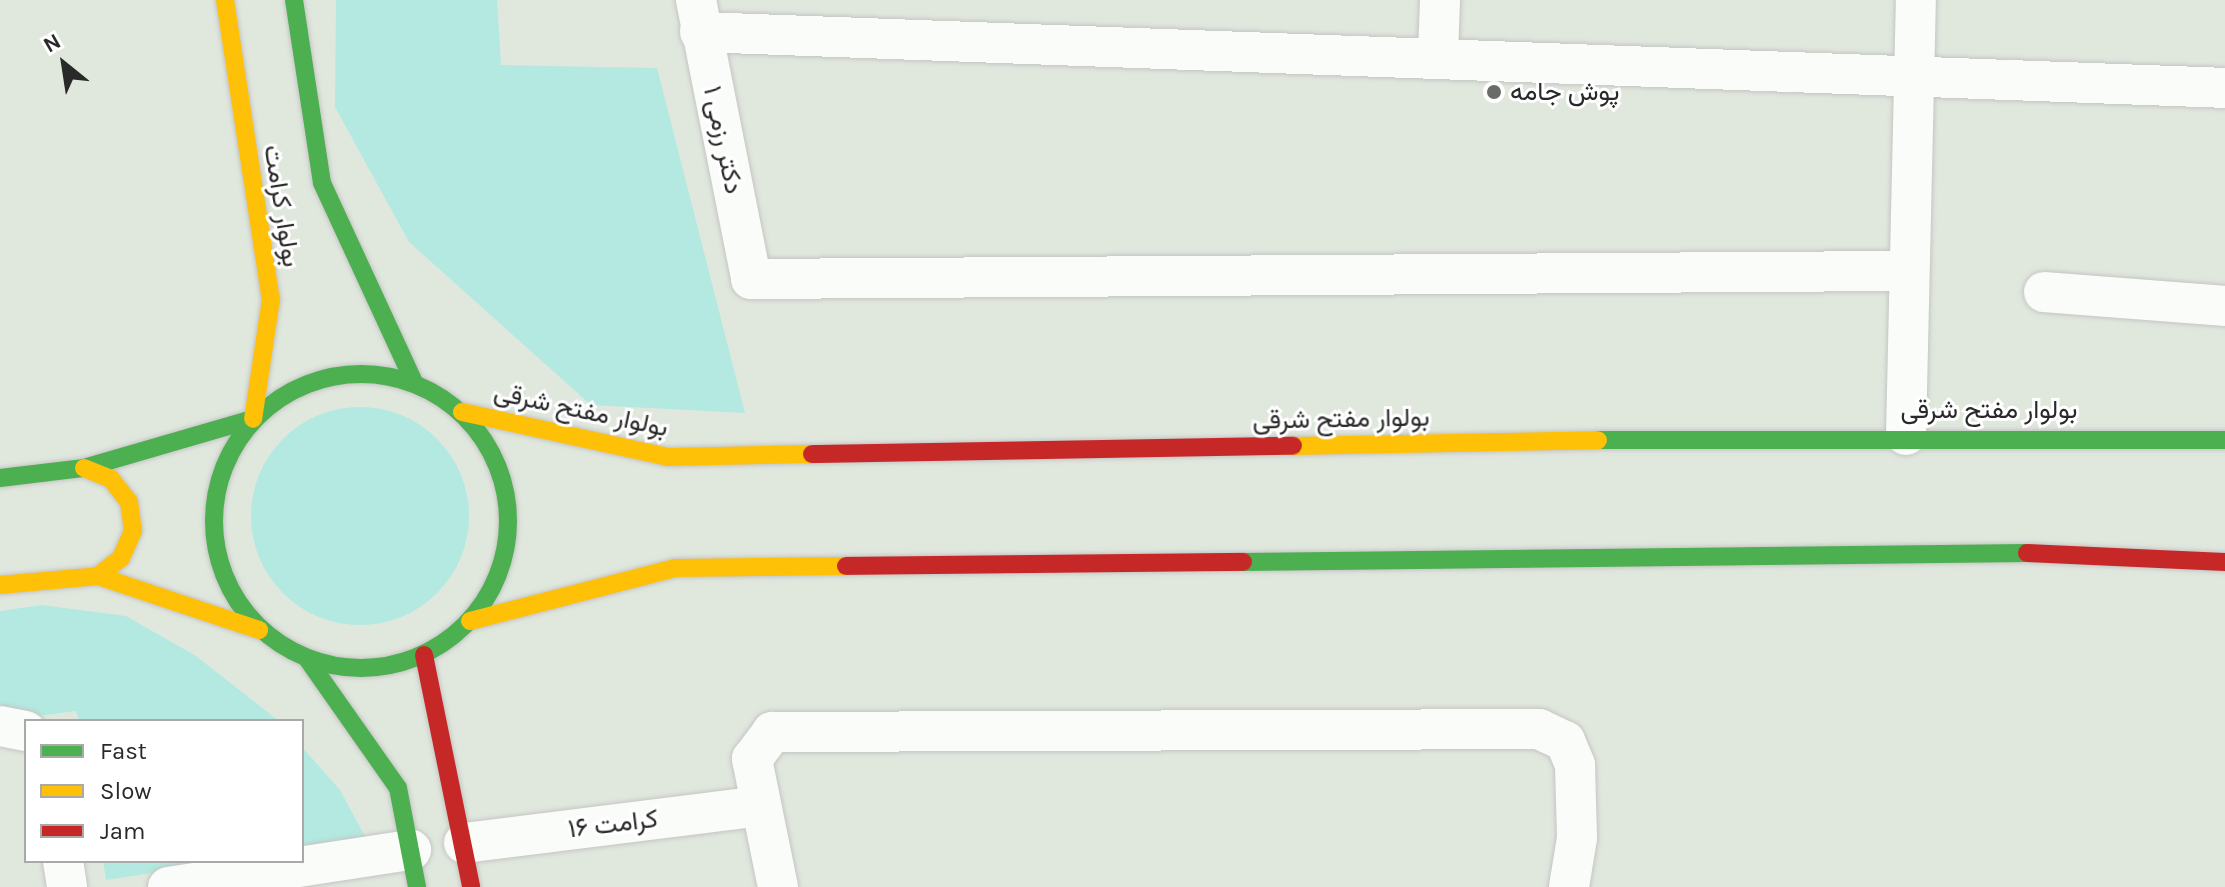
<!DOCTYPE html>
<meta charset="utf-8">
<style>
body{margin:0}
#map{position:relative;width:2225px;height:887px;overflow:hidden;background:#e0e8de;font-family:Karla,Vazirmatn,sans-serif}
div>[style]{position:absolute}
[style*='--x']{left:calc(var(--x)*1px);top:calc(var(--y)*1px);width:calc(var(--w)*1px);rotate:calc(var(--a)*1deg)}
.green>*{inset:0;background:#b3e9e0}
.round{border-radius:50%}
.roads{filter:drop-shadow(0 0 2px #c5c5c3) drop-shadow(0 0 2px #c5c5c3)}
.street>*{height:40px;margin:-20px;padding:0 20px;transform-origin:20px;border-radius:20px;background:#fafcfa}
.fast>*{height:18px;margin:-9px;padding:0 9px;transform-origin:9px;border-radius:9px;background:#4caf50}
.fast>.ring{margin:-9px;padding:0;box-sizing:content-box;background:none;border:18px solid #4caf50;border-radius:50%}
.slow>*{height:18px;margin:-9px;padding:0 9px;transform-origin:9px;border-radius:9px;background:#ffc107}
.jam>*{height:18px;margin:-9px;padding:0 9px;transform-origin:9px;border-radius:9px;background:#c62828}
.dots>*{width:22px;height:22px;translate:-50% -50%;box-sizing:border-box;border:4px solid #fff;border-radius:50%}
span{translate:-50% -50%;white-space:nowrap;text-align:center;line-height:1.15;-webkit-text-stroke:6px #fff;paint-order:stroke}
.poi-label{font-size:26px;color:#292929}
.left{translate:0 -50%;text-align:left}
.street-label{font-size:26px;color:#292929}
.legend{position:absolute;left:24px;top:719px;width:280px;height:144px;box-sizing:border-box;background:#fff;border:2px solid #a9a9a9;margin:0;padding:10px 14px;list-style:none;font-size:24px;color:#292929}
.legend li{display:flex;align-items:center;gap:16px;height:40px}
.legend b{width:40px;border:2px solid #a9a9a9}
.north{position:absolute;left:24px;top:24px;width:80px;height:80px;-webkit-text-stroke:6px #fff;paint-order:stroke;rotate:330deg;font-size:22px;font-weight:700;line-height:32px;text-align:center;color:#292929}
.north::after{content:'';display:block;margin:auto;width:28px;height:36px;background:#292929;clip-path:polygon(50% 0,100% 100%,50% 72%,0 100%)}
</style>
<div id="map">
<div class="green">
<i style="clip-path:polygon(336px 0,497px 0,501px 65px,657px 68px,745px 413px,591px 405px,409px 242px,335px 107px)"></i>
<i class="round" style="left:251px;top:407px;width:218px;height:218px"></i>
<i style="clip-path:polygon(42px 605px,126px 616px,196px 656px,279px 721px,79px 721px,76px 711px,0 721px,0 611px)"></i>
<i style="clip-path:polygon(302px 747px,340px 790px,367px 840px,302px 850px)"></i>
<i style="clip-path:polygon(103px 861px,231px 861px,106px 880px)"></i>
</div>
<div class="roads">
<div class="street">
<i style="--x:696;--y:0;--w:284;--a:78.8"></i>
<i style="--x:751;--y:279;--w:1158;--a:-0.4"></i>
<i style="--x:700;--y:32;--w:1526;--a:2.1"></i>
<i style="--x:1438;--y:55;--w:55;--a:-87.9"></i>
<i style="--x:2044;--y:292;--w:182;--a:4.4"></i>
<i style="--x:1906;--y:435;--w:435;--a:-88.7"></i>
<i style="--x:0;--y:726;--w:26;--a:11"></i>
<i style="--x:464;--y:843;--w:299;--a:-7.1"></i>
<i style="--x:63;--y:861;--w:26;--a:81"></i>
<i style="--x:168;--y:887;--w:246;--a:-8.7"></i>
<i style="--x:778;--y:887;--w:131;--a:-101.5"></i>
<i style="--x:752;--y:759;--w:34;--a:-53"></i>
<i style="--x:772;--y:732;--w:767;--a:-0.22"></i>
<i style="--x:1539;--y:729;--w:29;--a:25"></i>
<i style="--x:1565;--y:741;--w:26;--a:67"></i>
<i style="--x:1575;--y:765;--w:73;--a:88.4"></i>
<i style="--x:1577;--y:838;--w:50;--a:99.3"></i>
</div>
<div class="fast">
<i style="--x:294;--y:0;--w:185;--a:81.3"></i>
<i style="--x:322;--y:183;--w:219;--a:65.2"></i>
<i class="ring" style="left:214px;top:374px;width:276px;height:276px"></i>
<i style="--x:1598;--y:440;--w:627;--a:0"></i>
<i style="--x:0;--y:478;--w:85;--a:-6.8"></i>
<i style="--x:84;--y:468;--w:176;--a:-16.2"></i>
<i style="--x:1243;--y:562;--w:784;--a:-0.66"></i>
<i style="--x:308;--y:660;--w:156;--a:54.9"></i>
<i style="--x:398;--y:788;--w:101;--a:79.1"></i>
</div>
<div class="slow">
<i style="--x:225;--y:0;--w:303;--a:81.3"></i>
<i style="--x:271;--y:299;--w:121;--a:98.5"></i>
<i style="--x:462;--y:412;--w:211;--a:12.3"></i>
<i style="--x:668;--y:457;--w:144;--a:-1.2"></i>
<i style="--x:1293;--y:446;--w:305;--a:-1.1"></i>
<i style="--x:84;--y:468;--w:29;--a:22"></i>
<i style="--x:111;--y:479;--w:29;--a:52"></i>
<i style="--x:129;--y:502;--w:29;--a:82"></i>
<i style="--x:133;--y:531;--w:30;--a:114"></i>
<i style="--x:121;--y:558;--w:29;--a:142"></i>
<i style="--x:0;--y:585;--w:98;--a:-5.2"></i>
<i style="--x:98;--y:576;--w:170;--a:18.5"></i>
<i style="--x:470;--y:621;--w:212;--a:-14.5"></i>
<i style="--x:675;--y:568;--w:171;--a:-0.7"></i>
</div>
<div class="jam">
<i style="--x:812;--y:454;--w:481;--a:-1"></i>
<i style="--x:2027;--y:553;--w:198;--a:2.6"></i>
<i style="--x:846;--y:566;--w:397;--a:-0.6"></i>
<i style="--x:424;--y:655;--w:237;--a:78.5"></i>
</div>
</div>
<div class="dots">
<i style="left:1494px;top:92px;background:#696c68"></i>
</div>
<div class="poi-label">
<span class="left" style="left:1510px;top:92px">پوش جامه</span>
</div>
<div class="street-label">
<span style="left:723px;top:140px;rotate:78deg">دکتر رزمی ۱</span>
<span style="left:282px;top:206px;rotate:81deg">بولوار کرامت</span>
<span style="left:581px;top:410px;rotate:12deg">بولوار مفتح شرقی</span>
<span style="left:1989px;top:410px">بولوار مفتح شرقی</span>
<span style="left:1341px;top:419px;rotate:-1deg">بولوار مفتح شرقی</span>
<span style="left:613px;top:824px;rotate:-7deg">کرامت ۱۶</span>
</div>
<ul class="legend">
<li><b style="height:10px;background:#4caf50"></b>Fast</li>
<li><b style="height:10px;background:#ffc107"></b>Slow</li>
<li><b style="height:10px;background:#c62828"></b>Jam</li>
</ul>
<div class="north">N</div>
</div>
